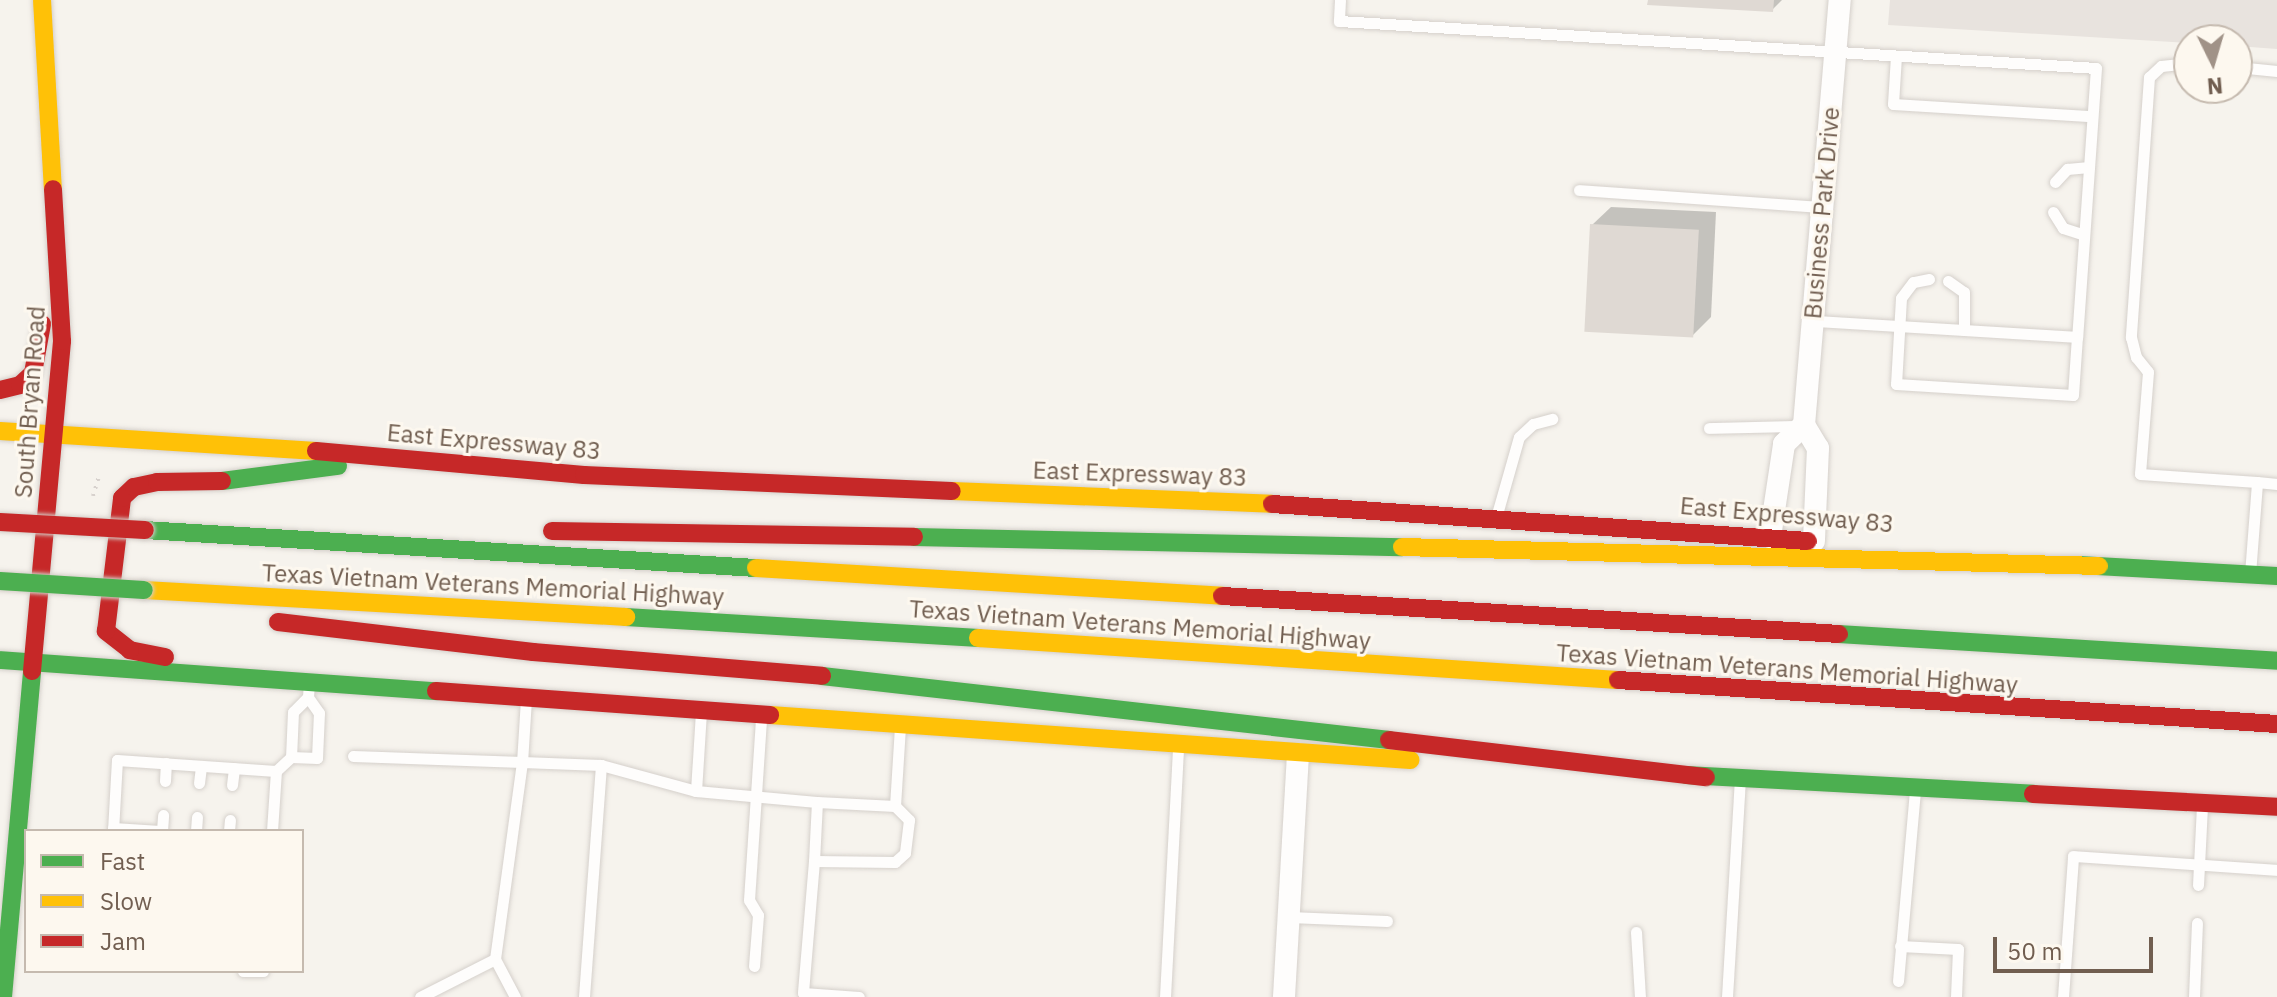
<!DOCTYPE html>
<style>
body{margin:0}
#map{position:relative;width:2277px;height:997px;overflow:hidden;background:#f6f3ed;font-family:"IBM Plex Sans",sans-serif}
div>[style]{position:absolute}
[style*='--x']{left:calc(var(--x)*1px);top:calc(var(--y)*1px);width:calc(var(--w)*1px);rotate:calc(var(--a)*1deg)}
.industrial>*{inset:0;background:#e8e3de}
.shadow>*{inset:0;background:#0003}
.building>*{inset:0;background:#dfd9d3;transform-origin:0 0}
.path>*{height:4px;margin-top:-2px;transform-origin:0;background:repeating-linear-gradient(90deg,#d7d1cd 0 2px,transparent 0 8px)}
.roads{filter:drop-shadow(0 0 2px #d5d0cb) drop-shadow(0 0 2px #d5d0cb)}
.lane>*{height:11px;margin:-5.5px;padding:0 5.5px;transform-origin:5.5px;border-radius:5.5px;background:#fefdfc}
.street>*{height:22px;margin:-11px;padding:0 11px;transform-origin:11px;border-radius:11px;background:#fefdfc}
.fast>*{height:18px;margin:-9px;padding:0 9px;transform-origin:9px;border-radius:9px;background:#4caf50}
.slow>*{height:18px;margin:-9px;padding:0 9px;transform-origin:9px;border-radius:9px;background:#ffc107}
.jam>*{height:18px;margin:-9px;padding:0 9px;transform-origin:9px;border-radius:9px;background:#c62828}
.bridges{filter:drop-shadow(0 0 2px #d4cec8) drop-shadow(0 0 2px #d4cec8)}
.fast-bridge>*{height:18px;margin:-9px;padding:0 9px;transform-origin:9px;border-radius:9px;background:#4caf50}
.jam-bridge>*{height:18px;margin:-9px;padding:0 9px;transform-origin:9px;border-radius:9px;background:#c62828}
span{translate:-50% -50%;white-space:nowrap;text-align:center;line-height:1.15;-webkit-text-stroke:6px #fdf8ef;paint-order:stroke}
.street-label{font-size:24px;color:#715e50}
.legend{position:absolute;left:24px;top:829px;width:280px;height:144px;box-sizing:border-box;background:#fdf8ef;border:2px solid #c5baaf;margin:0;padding:10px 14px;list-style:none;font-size:24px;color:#715e50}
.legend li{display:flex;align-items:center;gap:16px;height:40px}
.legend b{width:40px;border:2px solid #c5baaf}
.north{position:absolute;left:2173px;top:24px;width:80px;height:80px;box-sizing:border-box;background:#fdf8ef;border:2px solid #c5baaf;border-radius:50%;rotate:175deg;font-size:22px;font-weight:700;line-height:32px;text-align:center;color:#715e50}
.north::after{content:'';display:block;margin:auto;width:28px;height:36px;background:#a09287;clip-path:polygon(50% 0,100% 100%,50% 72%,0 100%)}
.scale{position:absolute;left:1993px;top:937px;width:160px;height:36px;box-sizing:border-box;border:4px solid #715e50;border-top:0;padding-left:10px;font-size:24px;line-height:28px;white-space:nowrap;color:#715e50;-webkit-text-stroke:6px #fdf8ef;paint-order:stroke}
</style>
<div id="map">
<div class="industrial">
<i style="clip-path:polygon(1890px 0,2277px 0,2277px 49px,2237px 46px,2237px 40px,2189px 43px,1888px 25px)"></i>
</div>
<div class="shadow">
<i style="clip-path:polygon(1650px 0,1782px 0,1772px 10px)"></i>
<i style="clip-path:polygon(1611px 207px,1716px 212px,1711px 317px,1693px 335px,1592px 225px)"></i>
</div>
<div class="building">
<i style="clip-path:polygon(1648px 0,1774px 0,1773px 12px,1647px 5px)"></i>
<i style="left:1590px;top:224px;width:109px;height:108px;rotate:3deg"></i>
</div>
<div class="path">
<i style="--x:93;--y:496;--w:21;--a:-73"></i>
</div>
<div class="roads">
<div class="lane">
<i style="--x:1340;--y:0;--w:21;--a:93"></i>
<i style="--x:1339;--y:21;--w:758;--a:3.55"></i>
<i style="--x:2096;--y:68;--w:270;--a:94"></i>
<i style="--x:2077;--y:337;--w:264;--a:-176.5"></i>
<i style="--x:1896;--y:56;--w:48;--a:93.6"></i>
<i style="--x:1893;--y:104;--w:199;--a:3.5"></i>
<i style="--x:2189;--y:63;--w:28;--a:174"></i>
<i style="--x:2161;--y:66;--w:16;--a:137"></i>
<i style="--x:2149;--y:77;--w:261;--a:94"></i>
<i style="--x:2131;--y:337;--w:21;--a:76"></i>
<i style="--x:2136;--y:357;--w:19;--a:51"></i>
<i style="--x:2148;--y:372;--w:102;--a:94.5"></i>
<i style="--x:2140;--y:474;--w:117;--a:3.9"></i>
<i style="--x:2237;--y:67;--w:40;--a:5.7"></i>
<i style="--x:2055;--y:182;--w:18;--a:-47"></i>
<i style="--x:2067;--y:169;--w:22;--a:-5"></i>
<i style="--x:1579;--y:190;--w:244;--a:4"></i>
<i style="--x:2053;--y:212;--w:19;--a:58"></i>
<i style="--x:2063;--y:228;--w:22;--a:18"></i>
<i style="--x:1929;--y:279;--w:16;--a:169"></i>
<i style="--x:1913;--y:282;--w:20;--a:127"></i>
<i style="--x:1901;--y:298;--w:86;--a:93.3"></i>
<i style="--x:1896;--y:384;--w:177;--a:3.6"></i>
<i style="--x:2073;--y:395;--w:58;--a:-86.1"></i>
<i style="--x:1948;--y:281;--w:19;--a:35"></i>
<i style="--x:1964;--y:292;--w:38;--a:90"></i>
<i style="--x:1709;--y:428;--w:90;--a:-1.3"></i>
<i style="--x:1497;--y:514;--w:80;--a:-74.1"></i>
<i style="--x:1519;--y:437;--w:19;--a:-43"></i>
<i style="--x:1533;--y:424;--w:20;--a:-15"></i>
<i style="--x:2250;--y:574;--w:92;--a:-85.6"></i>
<i style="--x:2257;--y:482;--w:20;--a:6"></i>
<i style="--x:308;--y:697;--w:21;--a:135"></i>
<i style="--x:293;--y:712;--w:45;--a:92.5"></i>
<i style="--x:291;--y:757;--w:26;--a:2"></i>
<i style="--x:317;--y:758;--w:45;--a:-87.5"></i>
<i style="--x:319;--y:713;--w:19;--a:-125"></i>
<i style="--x:308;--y:697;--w:15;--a:-86"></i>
<i style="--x:526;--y:699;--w:63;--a:93.6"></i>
<i style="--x:522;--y:762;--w:79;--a:2.2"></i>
<i style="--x:601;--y:765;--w:233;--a:94.2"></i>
<i style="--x:353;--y:756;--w:169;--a:2"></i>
<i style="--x:522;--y:762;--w:199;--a:97.8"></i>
<i style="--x:495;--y:959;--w:84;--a:153.1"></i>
<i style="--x:601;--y:765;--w:98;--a:15.3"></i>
<i style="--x:696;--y:791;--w:121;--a:5.2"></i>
<i style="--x:165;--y:781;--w:18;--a:-87"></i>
<i style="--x:199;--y:783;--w:17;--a:-83"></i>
<i style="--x:232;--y:785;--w:17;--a:-83"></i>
<i style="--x:696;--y:791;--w:79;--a:-86.4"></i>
<i style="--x:895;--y:806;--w:20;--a:45"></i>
<i style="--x:909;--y:820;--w:33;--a:97"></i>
<i style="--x:905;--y:853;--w:13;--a:138"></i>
<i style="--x:895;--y:862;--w:81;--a:-179.3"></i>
<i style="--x:814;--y:861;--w:59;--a:-87.1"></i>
<i style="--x:817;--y:802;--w:78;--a:2.9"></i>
<i style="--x:895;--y:806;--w:79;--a:-86.4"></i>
<i style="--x:113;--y:828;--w:47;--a:3.7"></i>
<i style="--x:113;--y:831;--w:71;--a:-86.8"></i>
<i style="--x:117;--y:760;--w:159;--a:4"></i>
<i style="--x:162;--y:831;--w:16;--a:-86"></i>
<i style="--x:196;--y:831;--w:14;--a:-86"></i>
<i style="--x:229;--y:831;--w:11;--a:-85"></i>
<i style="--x:272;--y:831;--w:60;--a:-86.2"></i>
<i style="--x:276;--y:771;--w:21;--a:-43"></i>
<i style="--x:814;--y:861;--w:132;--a:94.8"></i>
<i style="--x:803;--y:993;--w:56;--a:4.1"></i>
<i style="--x:2198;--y:885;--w:80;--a:-87.1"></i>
<i style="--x:1289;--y:917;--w:98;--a:2.3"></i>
<i style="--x:1636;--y:932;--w:65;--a:86.5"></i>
<i style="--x:1900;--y:946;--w:58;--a:3"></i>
<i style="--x:1958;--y:949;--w:48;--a:92.4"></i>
<i style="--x:495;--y:959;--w:43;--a:62.2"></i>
<i style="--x:754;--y:966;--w:51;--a:-85.5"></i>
<i style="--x:758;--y:915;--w:17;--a:-121"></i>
<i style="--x:749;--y:900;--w:183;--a:-86.2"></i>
<i style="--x:243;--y:971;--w:20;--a:0"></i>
<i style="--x:1898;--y:981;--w:193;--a:-84.9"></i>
<i style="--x:1165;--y:997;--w:250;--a:-87"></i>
<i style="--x:1727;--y:997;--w:218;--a:-86.6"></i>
<i style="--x:2063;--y:997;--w:141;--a:-85.9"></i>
<i style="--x:2073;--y:856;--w:204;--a:3.9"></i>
<i style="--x:2194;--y:997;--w:74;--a:-87.7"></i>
</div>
<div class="street">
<i style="--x:1804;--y:425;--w:427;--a:-85.2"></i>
<i style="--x:1770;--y:537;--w:94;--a:-81.4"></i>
<i style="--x:1784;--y:444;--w:28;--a:-44"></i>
<i style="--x:1804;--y:425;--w:27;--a:59"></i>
<i style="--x:1818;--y:448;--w:93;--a:92.5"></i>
<i style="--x:1284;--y:997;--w:243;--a:-86.7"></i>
</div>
<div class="fast">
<i style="--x:222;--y:481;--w:117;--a:-7.4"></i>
<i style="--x:145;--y:530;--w:612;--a:3.56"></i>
<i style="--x:914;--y:537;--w:488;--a:1.2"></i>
<i style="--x:2079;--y:565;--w:198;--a:3.2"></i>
<i style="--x:626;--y:617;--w:353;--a:3.4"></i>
<i style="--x:1839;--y:634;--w:439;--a:3.5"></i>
<i style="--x:0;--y:660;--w:437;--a:4.1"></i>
<i style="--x:822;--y:676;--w:571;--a:6.44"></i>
<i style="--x:1686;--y:775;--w:348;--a:3.1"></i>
<i style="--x:3;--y:997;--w:327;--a:-84.9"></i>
</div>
<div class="slow">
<i style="--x:42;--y:0;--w:189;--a:86.7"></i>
<i style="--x:0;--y:431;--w:317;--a:3.6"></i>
<i style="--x:952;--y:491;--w:320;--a:2.3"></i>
<i style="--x:1402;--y:547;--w:697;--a:1.56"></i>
<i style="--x:756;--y:568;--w:467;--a:3.4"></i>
<i style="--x:144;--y:590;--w:483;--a:3.2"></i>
<i style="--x:978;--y:638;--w:641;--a:3.75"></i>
<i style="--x:770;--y:715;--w:642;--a:4.02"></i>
</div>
<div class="jam">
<i style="--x:0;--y:390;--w:21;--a:-14"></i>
<i style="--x:20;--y:385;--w:18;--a:-43"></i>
<i style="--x:33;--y:373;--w:50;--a:-79.6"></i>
<i style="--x:316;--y:451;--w:269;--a:5.1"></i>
<i style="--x:584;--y:475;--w:368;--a:2.5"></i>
<i style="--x:1272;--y:504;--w:537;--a:3.95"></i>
<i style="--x:552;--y:531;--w:362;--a:0.9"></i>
<i style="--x:1222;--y:596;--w:618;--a:3.52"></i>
<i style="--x:278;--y:622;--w:257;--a:6.7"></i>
<i style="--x:533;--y:652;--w:290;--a:4.7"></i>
<i style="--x:165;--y:657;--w:36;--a:-169"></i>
<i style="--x:130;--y:650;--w:31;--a:-142"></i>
<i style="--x:106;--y:631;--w:134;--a:-83.1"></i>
<i style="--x:122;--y:498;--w:16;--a:-43"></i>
<i style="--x:134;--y:487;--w:24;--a:-12"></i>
<i style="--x:157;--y:482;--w:65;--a:-0.9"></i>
<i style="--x:32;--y:671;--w:331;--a:-84.8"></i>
<i style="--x:62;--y:341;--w:152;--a:-93.4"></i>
<i style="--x:1618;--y:680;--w:660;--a:3.82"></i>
<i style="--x:436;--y:691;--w:335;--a:4.1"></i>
<i style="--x:1389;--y:740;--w:319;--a:6.7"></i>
<i style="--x:2033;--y:794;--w:244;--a:3"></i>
</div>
</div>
<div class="bridges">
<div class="fast-bridge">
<i style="--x:0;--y:581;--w:144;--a:3.6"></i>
</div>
<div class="jam-bridge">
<i style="--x:0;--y:522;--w:145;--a:3.2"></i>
</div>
</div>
<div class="street-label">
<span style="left:1822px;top:213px;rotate:-85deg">Business Park Drive</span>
<span style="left:30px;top:402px;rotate:-86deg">South Bryan Road</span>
<span style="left:494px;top:442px;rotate:5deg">East Expressway 83</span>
<span style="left:1140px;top:474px;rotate:2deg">East Expressway 83</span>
<span style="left:1787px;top:515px;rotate:5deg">East Expressway 83</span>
<span style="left:493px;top:585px;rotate:3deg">Texas Vietnam Veterans Memorial Highway</span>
<span style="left:1140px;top:625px;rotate:4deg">Texas Vietnam Veterans Memorial Highway</span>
<span style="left:1787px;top:669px;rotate:4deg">Texas Vietnam Veterans Memorial Highway</span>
</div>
<ul class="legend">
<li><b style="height:10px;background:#4caf50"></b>Fast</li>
<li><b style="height:10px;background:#ffc107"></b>Slow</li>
<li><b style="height:10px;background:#c62828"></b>Jam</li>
</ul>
<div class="north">N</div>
<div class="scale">50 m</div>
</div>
